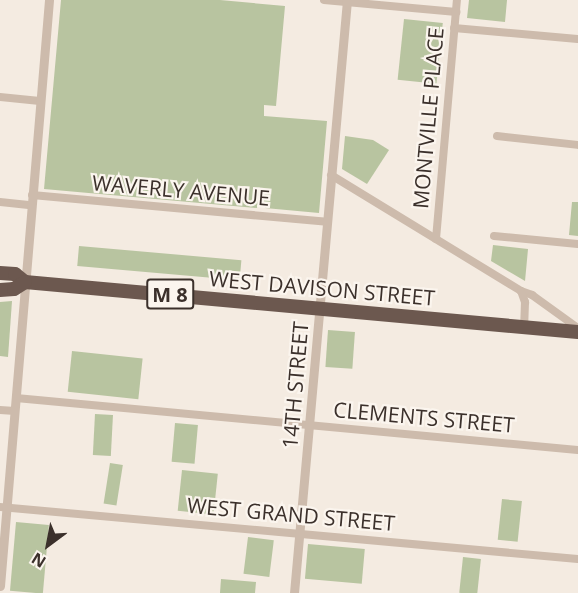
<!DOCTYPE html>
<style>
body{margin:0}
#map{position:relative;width:578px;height:593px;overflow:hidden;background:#f4ebe1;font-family:"Open Sans",sans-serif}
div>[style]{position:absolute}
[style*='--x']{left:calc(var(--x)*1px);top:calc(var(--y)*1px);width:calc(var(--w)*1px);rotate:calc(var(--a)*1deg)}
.green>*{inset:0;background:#b8c4a0;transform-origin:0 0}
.minor>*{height:8px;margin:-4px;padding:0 4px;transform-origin:4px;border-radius:4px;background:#cdbbac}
.tertiary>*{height:9px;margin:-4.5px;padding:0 4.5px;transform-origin:4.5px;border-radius:4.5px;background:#cdbbac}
.trunk>*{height:14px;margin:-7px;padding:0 7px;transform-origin:7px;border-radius:7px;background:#6c584f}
span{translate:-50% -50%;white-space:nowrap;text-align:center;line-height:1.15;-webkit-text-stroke:4.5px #fbf5ee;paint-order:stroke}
.shield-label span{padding:2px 4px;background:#fbf5ee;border:2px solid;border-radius:4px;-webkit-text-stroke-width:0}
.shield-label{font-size:20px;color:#3b302b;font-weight:700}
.street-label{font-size:21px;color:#3b302b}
.north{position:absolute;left:18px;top:515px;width:60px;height:60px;-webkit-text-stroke:4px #fbf5ee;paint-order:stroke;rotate:212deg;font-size:16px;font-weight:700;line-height:24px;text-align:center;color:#3b302b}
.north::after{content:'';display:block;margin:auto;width:21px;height:27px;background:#3b302b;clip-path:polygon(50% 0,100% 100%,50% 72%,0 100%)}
</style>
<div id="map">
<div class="green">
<i style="clip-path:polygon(61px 0,220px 0,285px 6px,276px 106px,264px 105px,264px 116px,327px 121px,319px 213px,265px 208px,266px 205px,257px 205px,257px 208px,44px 189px)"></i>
<i style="clip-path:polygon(469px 0,507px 0,505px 22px,467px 18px)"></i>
<i style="left:404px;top:19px;width:39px;height:61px;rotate:6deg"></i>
<i style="clip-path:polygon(345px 136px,373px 140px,389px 150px,367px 184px,342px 169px)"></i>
<i style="clip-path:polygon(572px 202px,578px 202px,578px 236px,569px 235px)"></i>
<i style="clip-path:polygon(493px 245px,528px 249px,525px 281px,491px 261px)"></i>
<i style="left:79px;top:246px;width:163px;height:20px;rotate:5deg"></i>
<i style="clip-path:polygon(12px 301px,8px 357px,0 356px,0 302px)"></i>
<i style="left:328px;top:330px;width:27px;height:37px;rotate:4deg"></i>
<i style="left:72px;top:351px;width:71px;height:41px;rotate:6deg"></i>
<i style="left:95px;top:414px;width:18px;height:41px;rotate:3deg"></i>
<i style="left:175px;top:423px;width:23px;height:39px;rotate:5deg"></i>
<i style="left:110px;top:463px;width:13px;height:41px;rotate:9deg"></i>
<i style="left:182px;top:470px;width:36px;height:41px;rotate:6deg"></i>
<i style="left:502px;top:499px;width:20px;height:41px;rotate:6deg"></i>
<i style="left:16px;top:522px;width:33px;height:69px;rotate:5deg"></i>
<i style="left:248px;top:537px;width:26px;height:37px;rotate:7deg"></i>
<i style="left:308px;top:544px;width:57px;height:35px;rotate:5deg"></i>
<i style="left:463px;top:557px;width:18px;height:36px;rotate:6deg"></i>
<i style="clip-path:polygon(221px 579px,256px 582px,255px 593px,220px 593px)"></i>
</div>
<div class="minor">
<i style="--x:324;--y:0;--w:133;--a:5.2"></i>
<i style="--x:454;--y:28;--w:124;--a:5.1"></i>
<i style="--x:0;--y:97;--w:40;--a:5.7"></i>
<i style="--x:497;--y:136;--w:81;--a:6.3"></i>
<i style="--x:331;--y:175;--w:223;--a:31.4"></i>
<i style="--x:521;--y:291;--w:12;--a:20"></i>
<i style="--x:532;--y:295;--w:57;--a:35.7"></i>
<i style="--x:32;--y:195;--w:296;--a:5.2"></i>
<i style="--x:0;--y:202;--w:31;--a:6"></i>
<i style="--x:494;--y:236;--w:84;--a:5.4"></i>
<i style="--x:436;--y:239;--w:240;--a:-85"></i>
<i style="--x:521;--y:291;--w:12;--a:70"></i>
<i style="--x:525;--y:302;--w:26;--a:92"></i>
<i style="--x:16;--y:398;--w:564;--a:5.29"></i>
<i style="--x:0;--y:410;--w:15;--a:4"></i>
<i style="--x:0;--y:507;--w:580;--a:5.14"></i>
</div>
<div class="tertiary">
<i style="--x:0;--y:586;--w:588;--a:-85.22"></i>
<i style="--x:294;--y:593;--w:595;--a:-84.89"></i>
</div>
<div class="trunk">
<i style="--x:0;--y:273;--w:15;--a:4"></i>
<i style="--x:15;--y:274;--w:13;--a:39"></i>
<i style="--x:25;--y:282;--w:555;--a:5.17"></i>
<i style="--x:0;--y:290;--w:14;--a:-4"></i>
<i style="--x:14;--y:289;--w:13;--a:-32"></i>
</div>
<div class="shield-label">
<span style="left:170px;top:294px">M 8</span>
</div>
<div class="street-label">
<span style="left:428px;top:118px;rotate:-85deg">MONTVILLE PLACE</span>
<span style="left:181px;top:190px;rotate:5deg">WAVERLY AVENUE</span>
<span style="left:322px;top:288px;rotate:5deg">WEST DAVISON STREET</span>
<span style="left:295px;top:385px;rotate:-85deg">14TH STREET</span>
<span style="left:424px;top:417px;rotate:5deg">CLEMENTS STREET</span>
<span style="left:291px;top:514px;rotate:5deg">WEST GRAND STREET</span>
</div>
<div class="north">N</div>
</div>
